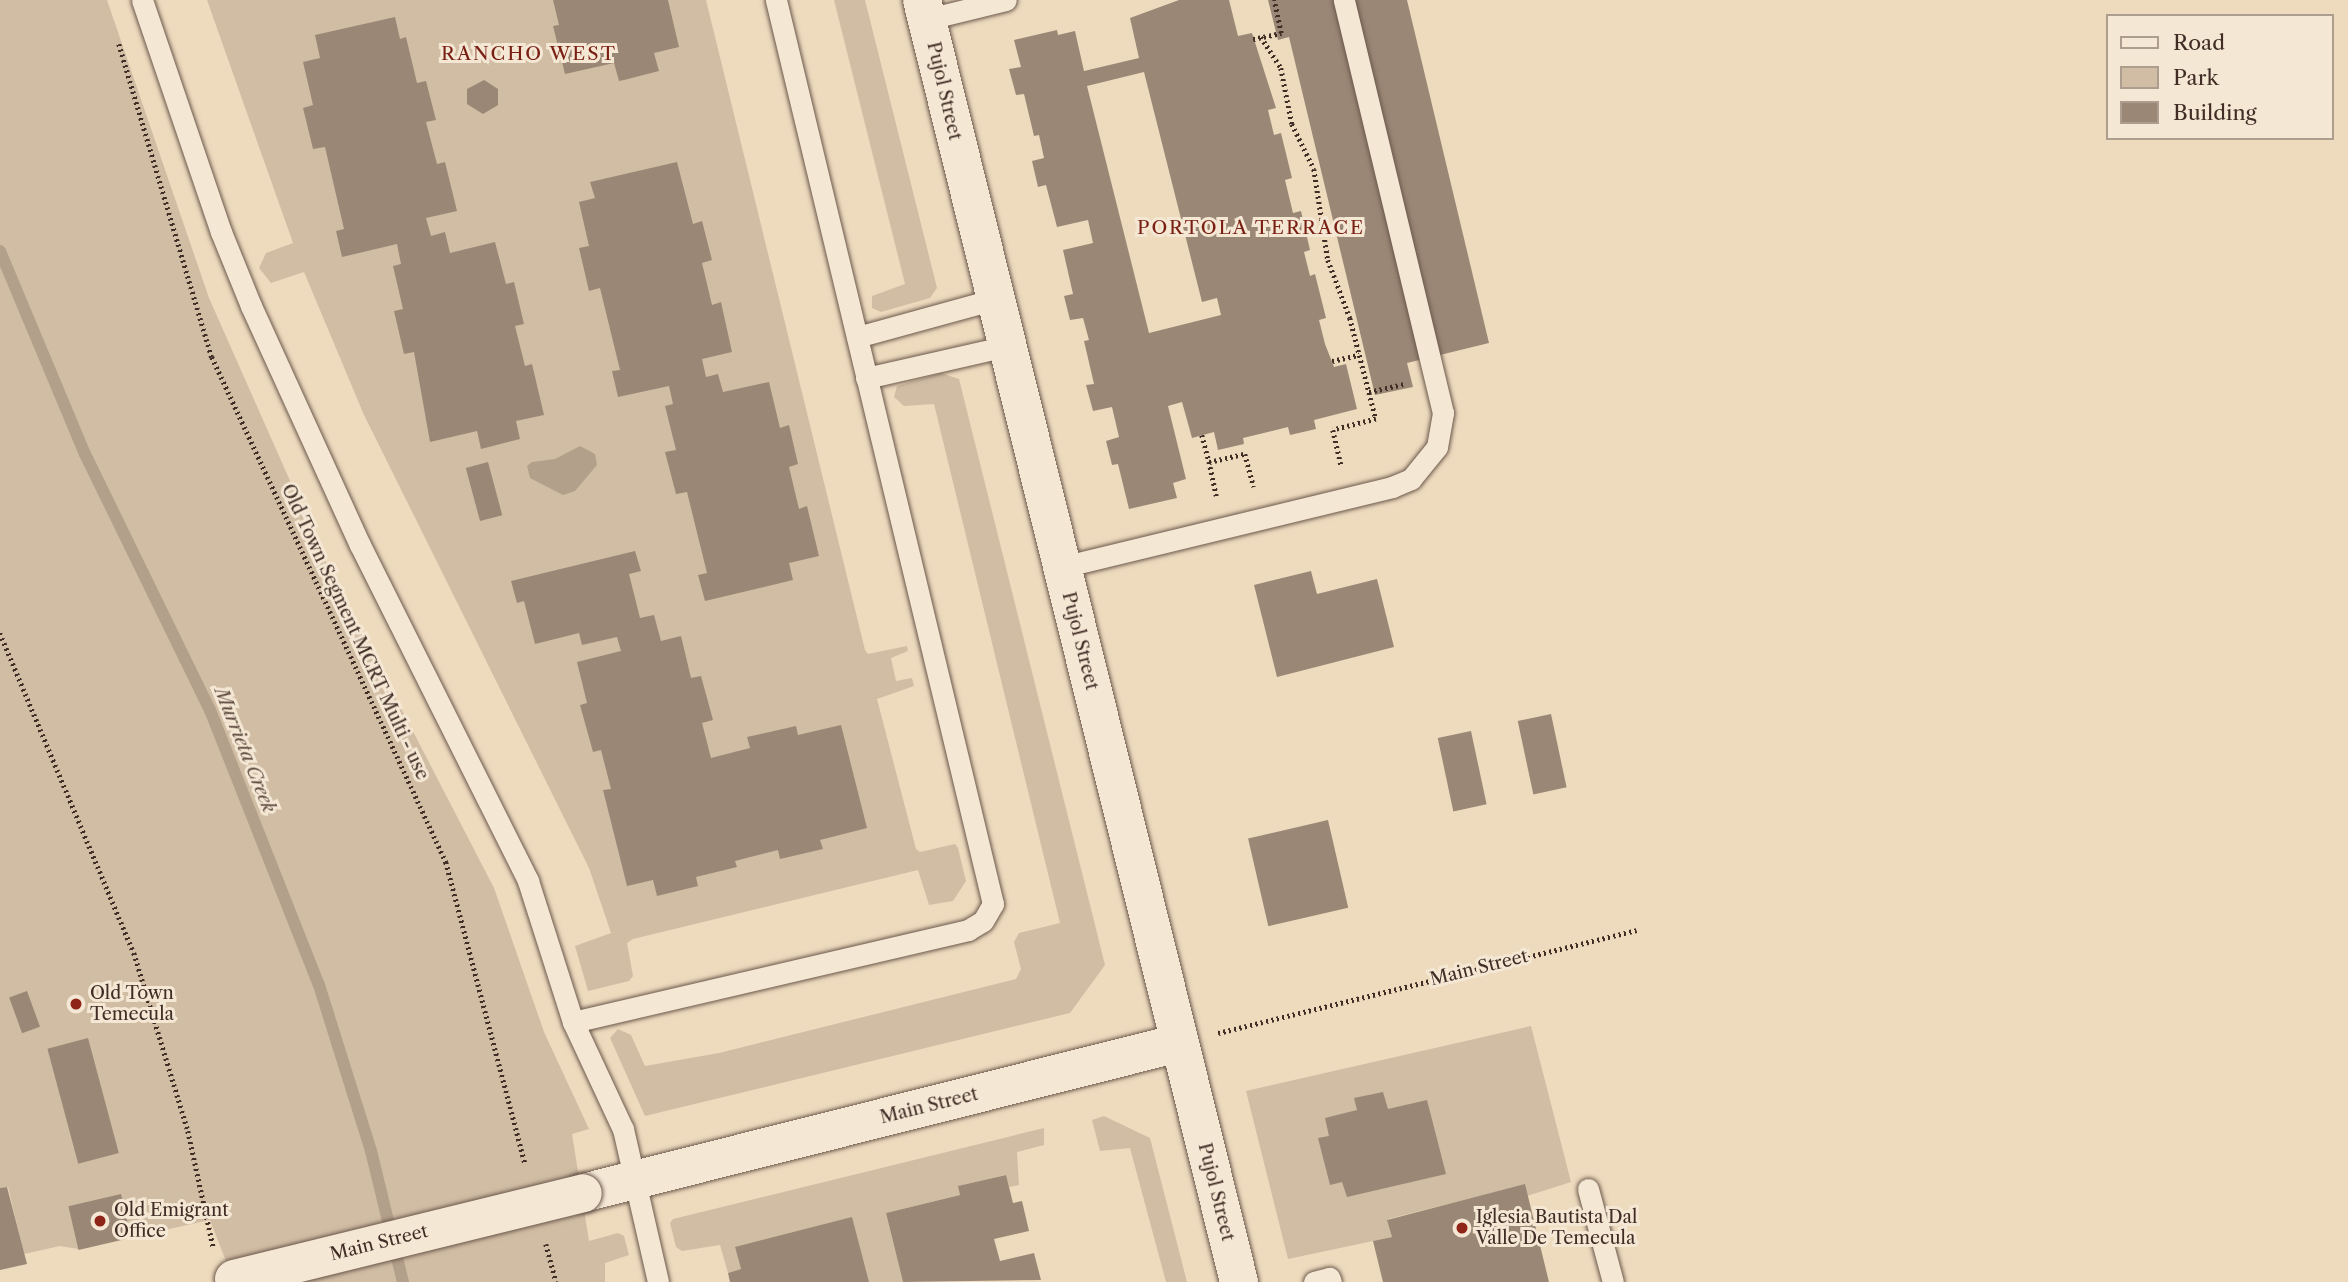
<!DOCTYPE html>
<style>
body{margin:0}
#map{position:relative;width:2348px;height:1282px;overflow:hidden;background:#eedbbe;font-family:"Libre Caslon Text",serif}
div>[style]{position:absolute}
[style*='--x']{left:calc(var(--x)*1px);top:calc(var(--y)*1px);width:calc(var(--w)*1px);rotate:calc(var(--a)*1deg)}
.green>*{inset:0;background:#d1bda4}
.water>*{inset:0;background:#b3a08a}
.stream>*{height:12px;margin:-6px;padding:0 6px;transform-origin:6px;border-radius:6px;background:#b3a08a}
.building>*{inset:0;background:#9b8775;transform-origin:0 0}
.path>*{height:4.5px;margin-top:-2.25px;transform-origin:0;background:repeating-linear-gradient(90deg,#412d26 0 2px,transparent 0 5.5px)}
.roads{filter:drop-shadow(0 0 2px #6c584c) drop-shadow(0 0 2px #6c584c)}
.service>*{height:21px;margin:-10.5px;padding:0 10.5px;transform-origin:10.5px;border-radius:10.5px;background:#f4e8d5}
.tertiary>*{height:38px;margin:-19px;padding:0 19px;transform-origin:19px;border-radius:19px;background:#f4e8d5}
.bridges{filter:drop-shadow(0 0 2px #6c584c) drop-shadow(0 0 2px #6c584c)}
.tertiary-bridge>*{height:38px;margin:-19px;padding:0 19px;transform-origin:19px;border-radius:19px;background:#f4e8d5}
.dots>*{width:19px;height:19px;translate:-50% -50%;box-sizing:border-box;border:4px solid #f4e8d5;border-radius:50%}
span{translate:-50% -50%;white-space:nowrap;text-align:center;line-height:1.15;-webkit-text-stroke:6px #f4e8d5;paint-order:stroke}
.street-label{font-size:18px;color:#412d26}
.poi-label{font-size:18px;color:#412d26}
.left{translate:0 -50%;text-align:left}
.neighbourhood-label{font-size:19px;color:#7a1f14;letter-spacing:2px}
.water-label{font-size:19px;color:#5e4a3f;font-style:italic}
.legend{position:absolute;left:2106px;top:14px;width:228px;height:126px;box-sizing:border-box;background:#f4e8d5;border:2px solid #ac9d8f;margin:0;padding:9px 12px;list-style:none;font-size:21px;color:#412d26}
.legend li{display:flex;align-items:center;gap:14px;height:35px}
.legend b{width:35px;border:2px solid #ac9d8f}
</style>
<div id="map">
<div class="green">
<i style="clip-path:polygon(0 0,107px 0,209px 298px,330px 571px,494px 888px,544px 1032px,589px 1129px,572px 1134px,589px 1241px,618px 1233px,624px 1236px,629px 1255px,605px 1263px,605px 1282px,234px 1282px,210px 1220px,78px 1249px,60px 1246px,24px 1254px,8px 1187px,0 1188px)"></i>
<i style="clip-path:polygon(207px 0,706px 0,865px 650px,868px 654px,907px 646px,908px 651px,891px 658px,896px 681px,912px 678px,914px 686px,877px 699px,916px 849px,920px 852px,955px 844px,958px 848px,966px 881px,953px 901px,929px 905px,918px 870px,633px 939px,627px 943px,633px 976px,629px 981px,588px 991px,575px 946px,611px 933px,589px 868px,364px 415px,304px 272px,271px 283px,259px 268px,266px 253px,293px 243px)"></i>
<i style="clip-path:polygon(834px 0,865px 0,937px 288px,930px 298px,881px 312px,872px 308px,872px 296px,905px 284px)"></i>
<i style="clip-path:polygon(941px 373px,959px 379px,1105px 965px,1070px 1013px,645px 1116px,610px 1038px,618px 1029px,631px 1035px,645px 1066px,719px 1053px,1016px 979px,1021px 969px,1014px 942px,1019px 933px,1060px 923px,934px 404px,904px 406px,894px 397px,897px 386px)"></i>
<i style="clip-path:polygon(1531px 1026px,1571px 1182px,1527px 1196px,1524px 1185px,1388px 1219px,1392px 1237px,1288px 1259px,1246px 1091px)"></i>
<i style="clip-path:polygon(1104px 1116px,1150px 1138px,1187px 1282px,1166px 1282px,1130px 1148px,1100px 1151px,1092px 1120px)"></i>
<i style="clip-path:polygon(1044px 1128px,1044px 1145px,1017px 1152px,1019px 1185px,1009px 1187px,1005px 1175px,959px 1186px,960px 1195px,886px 1213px,903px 1282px,869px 1282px,735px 1247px,741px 1269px,728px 1273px,720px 1245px,682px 1251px,676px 1247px,670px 1223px,673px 1219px)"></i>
</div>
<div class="water">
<i style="clip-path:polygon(580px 446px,595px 454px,597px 465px,575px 491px,563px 495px,530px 478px,527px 466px,532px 462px,555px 459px)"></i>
</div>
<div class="stream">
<i style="--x:0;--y:251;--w:220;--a:67.3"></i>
<i style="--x:85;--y:454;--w:285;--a:64"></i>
<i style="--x:210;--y:710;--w:296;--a:68.4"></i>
<i style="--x:319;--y:985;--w:174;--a:72.6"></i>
<i style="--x:371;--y:1151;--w:135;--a:76.3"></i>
</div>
<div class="building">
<i style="clip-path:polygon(553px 0,668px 0,679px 47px,654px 53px,659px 71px,624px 80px,619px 81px,614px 63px,565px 74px,553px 26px,559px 25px)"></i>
<i style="clip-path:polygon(evenodd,1179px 0,1229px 0,1238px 36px,1252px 33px,1276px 108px,1268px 110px,1274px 135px,1281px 133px,1292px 178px,1285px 180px,1293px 213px,1301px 211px,1310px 250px,1304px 252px,1310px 276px,1315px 274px,1326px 318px,1319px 320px,1325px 344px,1334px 367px,1346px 364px,1357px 409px,1314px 420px,1316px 429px,1290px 435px,1288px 427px,1243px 438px,1244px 444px,1218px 450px,1214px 432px,1192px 438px,1182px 402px,1168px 406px,1186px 479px,1173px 483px,1177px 498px,1129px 509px,1118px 464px,1112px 465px,1106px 441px,1119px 437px,1112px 407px,1093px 411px,1086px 385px,1094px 384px,1084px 341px,1089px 340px,1083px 318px,1070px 320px,1064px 296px,1073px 294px,1063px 250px,1093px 243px,1088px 220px,1057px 227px,1046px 185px,1038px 187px,1032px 161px,1044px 158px,1039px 135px,1034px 136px,1024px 94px,1016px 95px,1009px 69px,1021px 67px,1014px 40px,1057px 30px,1058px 35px,1075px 31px,1084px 71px,1139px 58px,1130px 18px,1179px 0,1144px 72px,1202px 302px,1217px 298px,1221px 315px,1149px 333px,1087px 86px,1144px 72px)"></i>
<i style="clip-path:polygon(1268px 0,1407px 0,1489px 343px,1407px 363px,1413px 387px,1375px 395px,1289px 37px,1278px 40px)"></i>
<i style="clip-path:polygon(395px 17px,400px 39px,406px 37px,417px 83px,426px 81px,436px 120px,426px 122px,437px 164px,445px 162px,457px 211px,426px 218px,431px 236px,445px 232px,450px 253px,495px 242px,506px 284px,514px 282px,524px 324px,515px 326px,525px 366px,532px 364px,544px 415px,516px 421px,520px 439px,481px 449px,477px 431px,430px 442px,414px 352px,404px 354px,394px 311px,403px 309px,393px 266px,401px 264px,397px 244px,342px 257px,336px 231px,344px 229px,325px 147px,313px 149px,303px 108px,313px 105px,303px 62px,320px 58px,315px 35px)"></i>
<i style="clip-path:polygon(484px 80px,498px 89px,498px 105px,483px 114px,467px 104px,467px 89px)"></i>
<i style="clip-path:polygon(677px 162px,693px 224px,702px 221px,712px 260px,702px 263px,712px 305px,721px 302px,732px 352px,702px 359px,706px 377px,718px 374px,723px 392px,769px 382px,780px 428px,789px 425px,798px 464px,789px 467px,799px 509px,807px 506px,819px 556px,789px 563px,793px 580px,705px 601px,698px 575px,707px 573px,687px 492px,676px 494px,665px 452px,676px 450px,665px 406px,673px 404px,669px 386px,618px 397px,612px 371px,620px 370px,600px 288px,589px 291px,579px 248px,589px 246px,579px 202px,595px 198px,590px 182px)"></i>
<i style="left:488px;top:462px;width:55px;height:23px;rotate:75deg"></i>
<i style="clip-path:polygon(635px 551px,641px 571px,629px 574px,640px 618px,654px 615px,661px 641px,681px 636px,691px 678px,701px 676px,713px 720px,702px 723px,711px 758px,750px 748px,747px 737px,796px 726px,798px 735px,841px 725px,867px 828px,820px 840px,823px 849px,780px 859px,778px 850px,735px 861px,737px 867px,696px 877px,698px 886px,657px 896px,653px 880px,627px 886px,603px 790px,611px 789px,601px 750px,593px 752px,580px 705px,587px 703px,577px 662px,621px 651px,617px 637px,582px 645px,579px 633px,535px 644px,524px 601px,517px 603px,511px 581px)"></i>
<i style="clip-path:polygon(1311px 571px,1317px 594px,1377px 579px,1394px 647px,1277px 677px,1254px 585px)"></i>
<i style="left:1551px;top:714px;width:75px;height:34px;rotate:78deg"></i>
<i style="left:1471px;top:731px;width:75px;height:34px;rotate:78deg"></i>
<i style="left:1328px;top:820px;width:90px;height:82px;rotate:77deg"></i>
<i style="left:27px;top:991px;width:38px;height:19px;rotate:70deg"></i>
<i style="left:88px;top:1038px;width:119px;height:42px;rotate:75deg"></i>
<i style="clip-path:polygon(1383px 1092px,1388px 1109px,1427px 1100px,1446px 1174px,1347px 1197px,1342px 1182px,1330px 1185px,1318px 1138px,1329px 1136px,1325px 1118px,1357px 1110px,1354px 1098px)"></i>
<i style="clip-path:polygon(1006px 1175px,1013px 1203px,1022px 1201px,1029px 1231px,994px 1239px,1000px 1261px,1034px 1253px,1041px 1280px,903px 1282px,886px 1213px,960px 1195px,958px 1186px)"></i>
<i style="clip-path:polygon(1525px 1184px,1549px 1282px,1383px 1282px,1373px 1241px,1392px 1237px,1387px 1220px)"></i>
<i style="clip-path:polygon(7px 1187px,27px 1264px,0 1270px,0 1188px)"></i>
<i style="left:121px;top:1194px;width:45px;height:54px;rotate:77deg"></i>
<i style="clip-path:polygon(852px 1217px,869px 1282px,730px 1282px,728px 1273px,741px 1269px,735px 1247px)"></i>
</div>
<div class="path">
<i style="--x:1261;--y:37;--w:37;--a:57"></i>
<i style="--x:1281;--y:68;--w:57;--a:78.9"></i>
<i style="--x:1292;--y:124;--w:50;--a:63.9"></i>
<i style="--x:1314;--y:169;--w:92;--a:81.3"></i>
<i style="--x:1328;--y:260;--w:62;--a:69.2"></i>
<i style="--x:1350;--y:318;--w:104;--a:75.6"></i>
<i style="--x:1376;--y:419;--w:44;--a:165.7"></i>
<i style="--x:1333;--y:430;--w:37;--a:77"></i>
<i style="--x:1253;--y:39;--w:29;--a:-12"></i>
<i style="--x:1281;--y:33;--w:34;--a:-102"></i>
<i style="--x:119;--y:44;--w:327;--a:73.5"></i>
<i style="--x:212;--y:357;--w:557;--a:65.14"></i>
<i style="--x:446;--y:862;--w:312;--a:75.3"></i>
<i style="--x:1332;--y:361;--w:28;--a:-13"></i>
<i style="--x:1369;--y:392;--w:35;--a:-13"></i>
<i style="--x:1202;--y:435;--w:28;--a:75"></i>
<i style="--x:1216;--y:496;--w:35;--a:-102"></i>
<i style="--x:1209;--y:462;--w:37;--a:-13"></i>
<i style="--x:1245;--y:454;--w:34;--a:75"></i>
<i style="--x:0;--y:633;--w:347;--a:67.3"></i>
<i style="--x:134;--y:953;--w:186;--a:73.1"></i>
<i style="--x:188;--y:1131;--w:118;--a:77.7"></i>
<i style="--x:1218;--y:1033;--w:431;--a:-13.8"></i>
<i style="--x:546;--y:1244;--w:39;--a:75"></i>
</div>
<div class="roads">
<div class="service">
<i style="--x:142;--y:0;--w:245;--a:71.2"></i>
<i style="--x:221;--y:232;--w:80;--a:67.9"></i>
<i style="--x:251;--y:306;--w:263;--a:65.5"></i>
<i style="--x:360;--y:545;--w:376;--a:63.4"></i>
<i style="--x:528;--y:881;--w:148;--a:72.3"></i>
<i style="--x:573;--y:1022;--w:406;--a:-13.1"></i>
<i style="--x:968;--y:930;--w:17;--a:-31"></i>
<i style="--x:983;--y:921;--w:20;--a:-60"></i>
<i style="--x:993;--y:904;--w:930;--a:-103.5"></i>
<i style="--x:928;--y:19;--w:80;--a:-13.7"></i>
<i style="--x:857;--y:337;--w:143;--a:-15.4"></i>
<i style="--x:866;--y:378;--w:145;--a:-12.8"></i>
<i style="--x:1062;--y:567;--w:340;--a:-13.6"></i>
<i style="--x:1392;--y:487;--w:21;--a:-23"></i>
<i style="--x:1411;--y:479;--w:41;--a:-50.9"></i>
<i style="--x:1437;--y:447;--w:35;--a:-80"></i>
<i style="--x:1443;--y:413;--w:425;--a:-103.5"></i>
<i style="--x:573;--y:1022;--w:118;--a:65"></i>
<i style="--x:623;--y:1129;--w:157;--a:77.1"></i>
<i style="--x:1588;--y:1189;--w:96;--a:75"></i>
<i style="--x:1314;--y:1282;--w:16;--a:-15"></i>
<i style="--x:1329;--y:1278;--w:4;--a:63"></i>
</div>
<div class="tertiary">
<i style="--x:922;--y:0;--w:1321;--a:76.11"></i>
<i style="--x:583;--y:1193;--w:615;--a:-14.13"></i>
</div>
</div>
<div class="bridges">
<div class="tertiary-bridge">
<i style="--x:234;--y:1279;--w:359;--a:-13.8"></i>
</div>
</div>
<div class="dots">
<i style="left:76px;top:1004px;background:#8f2418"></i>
<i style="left:100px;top:1221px;background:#8f2418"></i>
<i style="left:1462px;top:1228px;background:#8f2418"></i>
</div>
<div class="street-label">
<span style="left:944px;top:91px;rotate:77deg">Pujol Street</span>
<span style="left:355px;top:632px;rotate:65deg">Old Town Segment MCRT Multi - use</span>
<span style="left:1080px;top:641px;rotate:76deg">Pujol Street</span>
<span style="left:1479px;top:968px;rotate:-14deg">Main Street</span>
<span style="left:929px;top:1106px;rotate:-14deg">Main Street</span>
<span style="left:1216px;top:1192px;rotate:76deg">Pujol Street</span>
<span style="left:379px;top:1243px;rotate:-14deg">Main Street</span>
</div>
<div class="poi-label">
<span class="left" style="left:90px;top:1004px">Old Town<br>Temecula</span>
<span class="left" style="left:114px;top:1221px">Old Emigrant<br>Office</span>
<span class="left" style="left:1476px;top:1228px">Iglesia Bautista Dal<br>Valle De Temecula</span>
</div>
<div class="neighbourhood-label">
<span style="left:529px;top:54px">RANCHO WEST</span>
<span style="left:1251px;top:228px">PORTOLA TERRACE</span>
</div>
<div class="water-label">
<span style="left:245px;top:750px;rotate:68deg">Murrieta Creek</span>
</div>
<ul class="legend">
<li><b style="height:9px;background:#f4e8d5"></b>Road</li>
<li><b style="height:19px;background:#d1bda4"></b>Park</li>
<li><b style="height:19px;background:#9b8775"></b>Building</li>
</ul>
</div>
